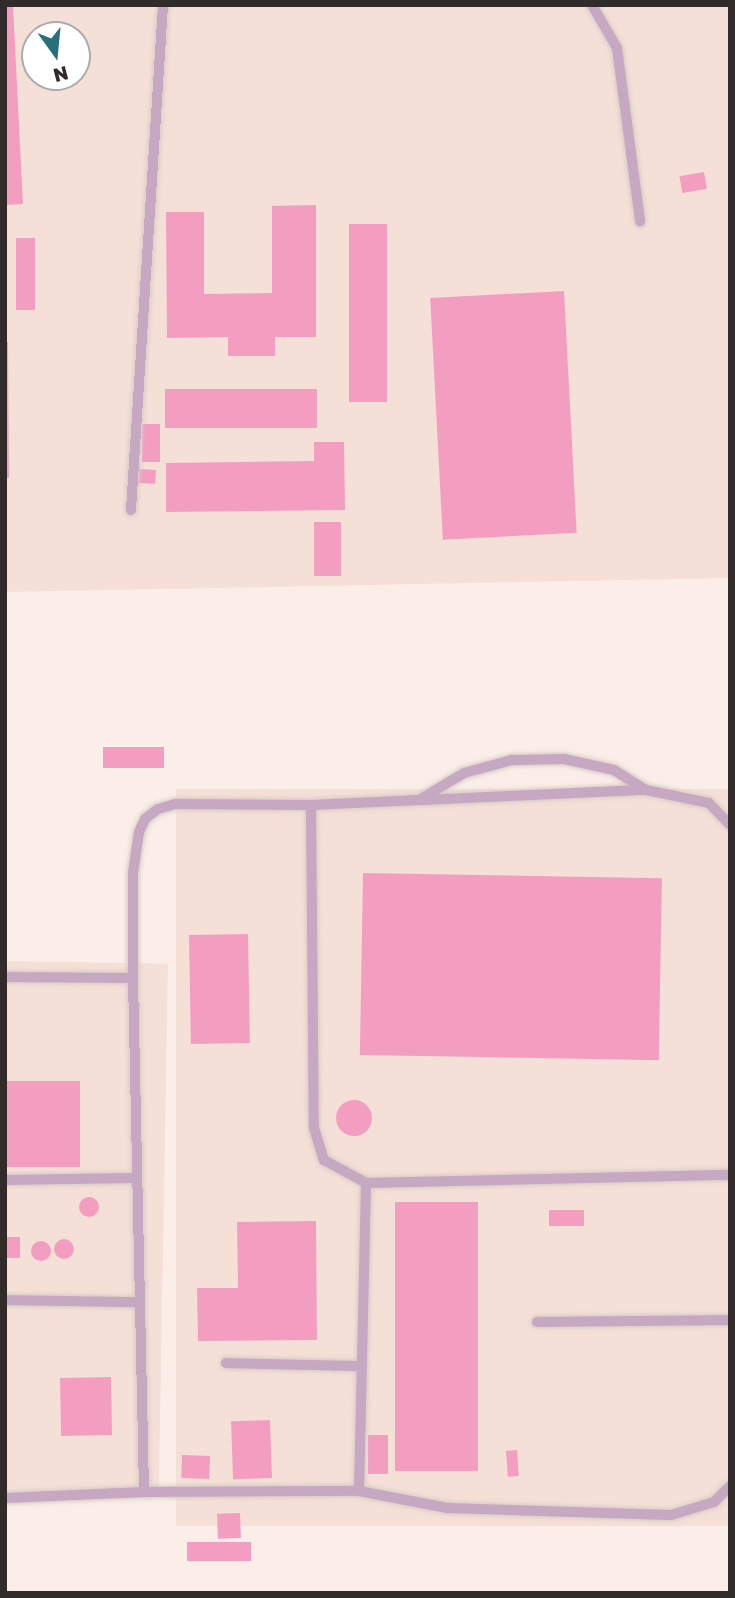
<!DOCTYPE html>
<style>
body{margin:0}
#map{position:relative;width:735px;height:1598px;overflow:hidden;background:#fbeee8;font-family:"Golos Text",sans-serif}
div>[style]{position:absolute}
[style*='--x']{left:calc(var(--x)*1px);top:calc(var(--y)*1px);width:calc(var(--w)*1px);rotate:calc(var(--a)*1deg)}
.built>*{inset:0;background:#f5e0d7;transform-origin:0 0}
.building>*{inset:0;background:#f39ec1;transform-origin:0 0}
.round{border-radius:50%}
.roads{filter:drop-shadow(0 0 2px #d7cbc6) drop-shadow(0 0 2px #d7cbc6)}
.lane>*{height:10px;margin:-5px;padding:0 5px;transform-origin:5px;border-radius:5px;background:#c6a8c2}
span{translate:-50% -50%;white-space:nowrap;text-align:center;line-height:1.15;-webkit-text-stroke:5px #fff;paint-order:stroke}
.frame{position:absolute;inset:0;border:7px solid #312c2a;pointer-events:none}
.north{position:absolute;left:21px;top:21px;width:70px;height:70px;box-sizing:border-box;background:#fff;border:2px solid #adabaa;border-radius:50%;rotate:165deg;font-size:19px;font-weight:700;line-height:28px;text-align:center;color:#312c2a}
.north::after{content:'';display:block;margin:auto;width:24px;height:32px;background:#276f7b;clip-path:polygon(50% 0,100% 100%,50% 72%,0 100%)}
</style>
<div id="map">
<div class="built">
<i style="clip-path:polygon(evenodd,5px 5px,730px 5px,730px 578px,5px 592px,5px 5px,35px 35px,77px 35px,77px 77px,35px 77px,35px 35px)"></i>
<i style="left:730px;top:789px;width:737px;height:554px;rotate:90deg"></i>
<i style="left:5px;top:961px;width:163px;height:533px;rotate:1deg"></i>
</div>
<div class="building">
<i style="clip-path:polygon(5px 5px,13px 5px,23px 204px,5px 205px)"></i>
<i style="left:704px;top:172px;width:17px;height:25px;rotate:80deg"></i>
<i style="clip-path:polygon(316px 205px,316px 337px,275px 337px,275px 356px,228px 356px,228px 337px,167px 338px,166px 212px,204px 212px,204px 294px,272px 293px,272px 206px)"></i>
<i style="left:387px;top:224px;width:178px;height:38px;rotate:90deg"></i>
<i style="left:16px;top:238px;width:19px;height:72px"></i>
<i style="left:564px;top:291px;width:242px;height:134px;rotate:87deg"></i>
<i style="clip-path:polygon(5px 342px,8px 342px,9px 478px,5px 478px)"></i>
<i style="left:165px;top:389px;width:152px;height:39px"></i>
<i style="left:142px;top:424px;width:18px;height:38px"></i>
<i style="clip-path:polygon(314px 442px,344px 442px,345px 510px,166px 512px,166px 463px,314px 461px)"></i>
<i style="left:139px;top:469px;width:17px;height:14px;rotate:3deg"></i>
<i style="left:314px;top:522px;width:27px;height:54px"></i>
<i style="left:103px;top:747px;width:61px;height:21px"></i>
<i style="left:363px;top:873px;width:299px;height:182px;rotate:1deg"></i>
<i style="left:248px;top:934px;width:109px;height:59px;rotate:89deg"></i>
<i style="left:5px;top:1081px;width:75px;height:86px"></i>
<i class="round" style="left:336px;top:1100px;width:36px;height:36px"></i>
<i class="round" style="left:79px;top:1197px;width:20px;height:20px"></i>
<i style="left:395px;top:1202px;width:83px;height:269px"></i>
<i style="left:584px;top:1210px;width:16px;height:35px;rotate:90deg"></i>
<i style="clip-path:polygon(316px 1221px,317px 1340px,198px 1341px,197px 1288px,238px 1288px,237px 1222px)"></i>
<i style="left:5px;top:1237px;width:15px;height:21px"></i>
<i class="round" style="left:54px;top:1239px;width:20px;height:20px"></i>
<i class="round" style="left:31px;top:1241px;width:20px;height:20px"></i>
<i style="left:111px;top:1377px;width:58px;height:51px;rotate:89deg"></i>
<i style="left:270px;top:1420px;width:58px;height:39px;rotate:88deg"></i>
<i style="left:368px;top:1435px;width:20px;height:39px"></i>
<i style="left:517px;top:1450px;width:26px;height:11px;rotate:86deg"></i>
<i style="left:182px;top:1455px;width:28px;height:23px;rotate:2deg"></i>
<i style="left:240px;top:1513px;width:25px;height:23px;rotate:88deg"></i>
<i style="left:251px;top:1542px;width:19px;height:64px;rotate:90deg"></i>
</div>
<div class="roads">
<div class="lane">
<i style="--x:592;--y:5;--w:50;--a:59.8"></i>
<i style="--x:617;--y:48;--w:175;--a:82.4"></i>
<i style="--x:131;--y:510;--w:506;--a:-86.37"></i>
<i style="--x:422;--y:800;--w:224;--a:-2.6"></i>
<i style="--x:311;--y:805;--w:323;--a:89.5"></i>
<i style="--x:314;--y:1128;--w:34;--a:73"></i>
<i style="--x:324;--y:1160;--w:48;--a:28.7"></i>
<i style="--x:366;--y:1183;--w:308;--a:91.3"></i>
<i style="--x:5;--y:977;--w:128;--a:0.4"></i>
<i style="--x:133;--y:978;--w:105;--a:-90"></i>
<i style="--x:133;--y:873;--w:41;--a:-81.7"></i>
<i style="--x:139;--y:832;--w:14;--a:-65"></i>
<i style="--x:145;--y:819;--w:16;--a:-38"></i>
<i style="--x:158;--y:809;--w:19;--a:-16"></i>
<i style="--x:176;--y:804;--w:135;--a:0.4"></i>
<i style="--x:311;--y:805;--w:108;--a:-2.7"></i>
<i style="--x:419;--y:800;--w:52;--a:-31"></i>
<i style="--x:464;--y:773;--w:50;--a:-15.2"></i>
<i style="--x:512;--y:760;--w:52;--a:-1.1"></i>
<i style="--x:564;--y:759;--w:51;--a:12.4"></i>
<i style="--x:614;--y:770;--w:38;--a:32"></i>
<i style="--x:646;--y:790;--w:64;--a:11.7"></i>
<i style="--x:709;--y:803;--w:30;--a:46"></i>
<i style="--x:133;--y:978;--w:514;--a:88.77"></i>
<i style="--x:5;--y:1180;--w:130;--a:-0.9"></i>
<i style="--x:366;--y:1183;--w:364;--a:-1.3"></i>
<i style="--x:5;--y:1300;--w:133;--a:0.9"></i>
<i style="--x:537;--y:1322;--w:193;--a:-0.6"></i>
<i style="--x:226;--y:1363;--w:136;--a:1.3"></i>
<i style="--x:5;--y:1498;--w:139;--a:-2.5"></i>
<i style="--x:144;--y:1492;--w:215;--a:-0.3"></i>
<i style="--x:359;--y:1491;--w:90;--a:10.9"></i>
<i style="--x:447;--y:1508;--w:224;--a:1.8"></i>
<i style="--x:671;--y:1515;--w:45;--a:-16.8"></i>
<i style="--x:714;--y:1502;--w:23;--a:-45"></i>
</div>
</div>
<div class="frame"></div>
<div class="north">N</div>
</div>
